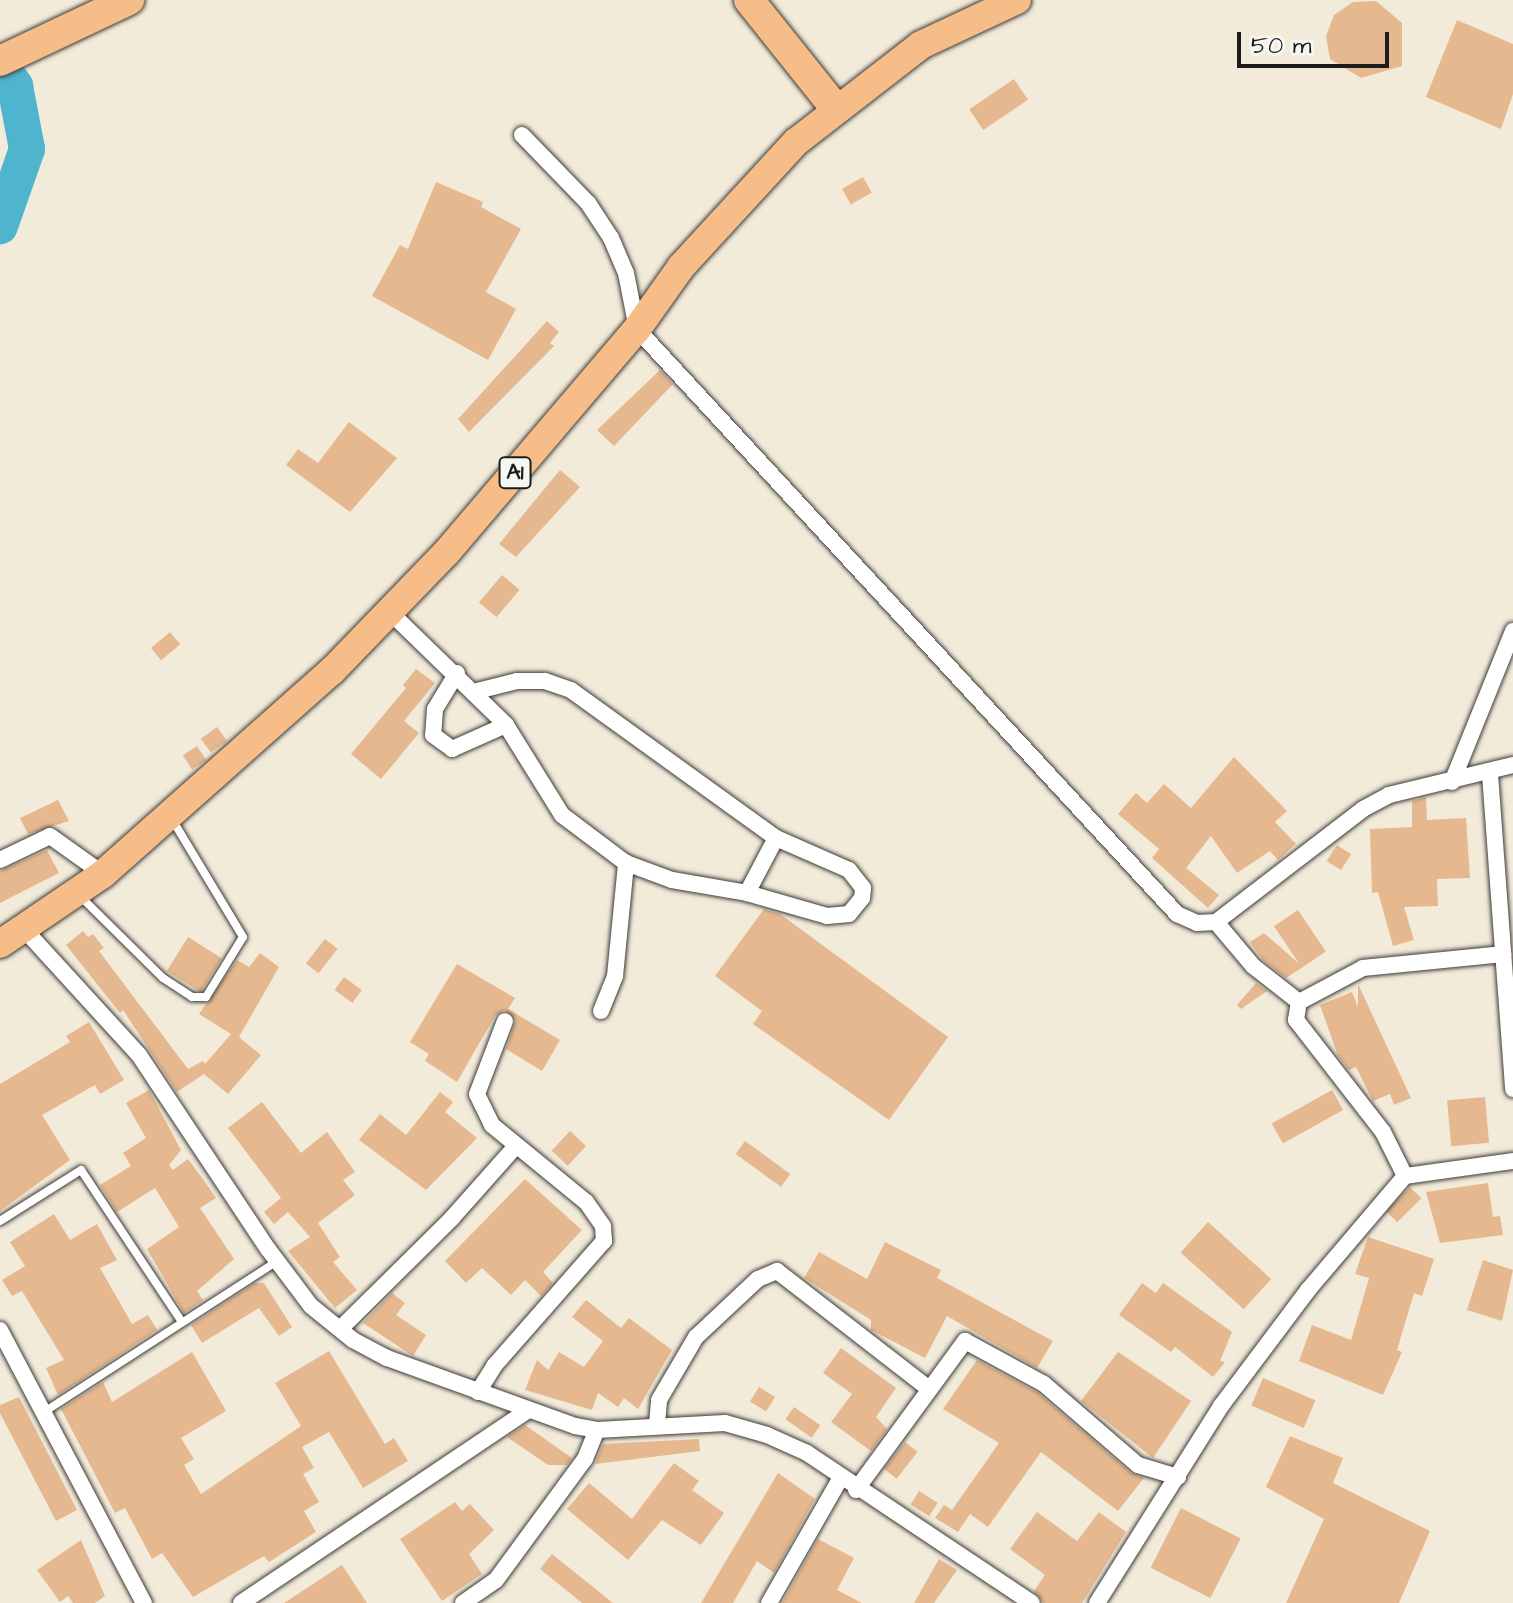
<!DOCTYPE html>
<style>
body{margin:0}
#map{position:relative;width:1513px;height:1603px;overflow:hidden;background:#f3ebda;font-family:"Architects Daughter",sans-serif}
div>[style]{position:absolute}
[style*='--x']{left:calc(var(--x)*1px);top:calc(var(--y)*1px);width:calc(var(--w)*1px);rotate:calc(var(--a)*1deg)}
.river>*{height:36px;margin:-18px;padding:0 18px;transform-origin:18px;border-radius:18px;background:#4fb4ce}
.building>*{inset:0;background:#e6b88f;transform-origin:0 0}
.roads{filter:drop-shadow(0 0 2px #3c3b38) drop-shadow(0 0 2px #3c3b38)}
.service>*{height:8px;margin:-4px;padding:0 4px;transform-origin:4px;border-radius:4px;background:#fff}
.minor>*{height:16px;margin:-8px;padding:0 8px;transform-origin:8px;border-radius:8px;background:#fff}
.trunk>*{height:28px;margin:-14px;padding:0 14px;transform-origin:14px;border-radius:14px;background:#f7bd88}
.motorway>*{height:30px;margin:-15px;padding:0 15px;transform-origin:15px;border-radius:15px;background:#f7bd88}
span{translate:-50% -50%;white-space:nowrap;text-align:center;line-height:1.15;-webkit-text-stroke:6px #f6f6f2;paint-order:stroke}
.shield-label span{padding:2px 6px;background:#f6f6f2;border:2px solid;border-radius:6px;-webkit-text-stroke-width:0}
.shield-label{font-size:22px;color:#1c1c1c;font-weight:700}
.scale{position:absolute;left:1237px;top:32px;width:152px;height:36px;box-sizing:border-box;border:4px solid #1c1c1c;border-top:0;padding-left:10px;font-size:24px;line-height:28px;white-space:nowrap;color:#1c1c1c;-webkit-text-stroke:6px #f6f6f2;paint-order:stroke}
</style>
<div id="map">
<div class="river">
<i style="--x:0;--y:65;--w:26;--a:54"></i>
<i style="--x:15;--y:86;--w:64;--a:79.2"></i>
<i style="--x:27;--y:149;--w:82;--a:109.3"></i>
</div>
<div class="building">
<i style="clip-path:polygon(1376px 1px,1402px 23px,1402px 66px,1361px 78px,1330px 59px,1326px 36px,1334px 15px,1353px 2px)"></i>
<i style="clip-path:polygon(1457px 20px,1513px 44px,1513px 94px,1501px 129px,1426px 97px)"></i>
<i style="left:1014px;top:79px;width:25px;height:54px;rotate:56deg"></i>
<i style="left:863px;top:177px;width:18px;height:24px;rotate:61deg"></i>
<i style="clip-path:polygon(436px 182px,483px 202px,481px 207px,521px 229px,486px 292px,516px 309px,488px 360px,372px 296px,400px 245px,408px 249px)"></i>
<i style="clip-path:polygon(547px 321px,559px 332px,550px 343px,554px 346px,469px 432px,458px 419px)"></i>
<i style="clip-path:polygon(660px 370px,673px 384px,614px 446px,597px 430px)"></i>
<i style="clip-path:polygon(349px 422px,397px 458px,350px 512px,286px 465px,298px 449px,318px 463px)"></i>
<i style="clip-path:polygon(560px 470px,580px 487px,516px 557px,499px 544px)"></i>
<i style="left:502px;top:575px;width:23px;height:36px;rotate:40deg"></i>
<i style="left:170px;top:632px;width:16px;height:25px;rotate:50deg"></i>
<i style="clip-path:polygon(416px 669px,435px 683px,404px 721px,419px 733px,381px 779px,351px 754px,406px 688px,403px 685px)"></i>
<i style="left:217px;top:727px;width:17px;height:20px;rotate:54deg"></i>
<i style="left:197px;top:746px;width:17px;height:17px;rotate:57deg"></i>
<i style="clip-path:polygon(1234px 757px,1287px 811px,1275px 822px,1296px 844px,1278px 860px,1270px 851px,1237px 873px,1211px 836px,1186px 868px,1219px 895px,1208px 908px,1152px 858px,1159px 849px,1118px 814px,1136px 793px,1147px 803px,1164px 784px,1191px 808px)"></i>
<i style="clip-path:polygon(1426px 797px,1427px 820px,1466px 818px,1470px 878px,1437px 879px,1438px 906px,1404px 907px,1414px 940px,1393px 946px,1378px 892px,1372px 893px,1370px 829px,1412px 827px,1412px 801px)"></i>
<i style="clip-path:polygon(58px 800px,69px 821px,28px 834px,20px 818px)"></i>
<i style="left:1337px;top:845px;width:17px;height:19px;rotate:33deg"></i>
<i style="clip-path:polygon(47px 850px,59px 873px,0 903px,0 871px)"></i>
<i style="clip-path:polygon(764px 909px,780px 914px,948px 1037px,889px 1120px,753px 1024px,762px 1011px,715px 976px)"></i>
<i style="left:1298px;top:910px;width:50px;height:29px;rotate:56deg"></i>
<i style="clip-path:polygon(83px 931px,88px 937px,93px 934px,104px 948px,99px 951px,188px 1069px,203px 1061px,205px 1064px,231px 1034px,199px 1014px,237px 960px,249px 967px,260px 953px,279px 967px,239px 1037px,261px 1055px,228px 1094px,204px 1074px,177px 1092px,123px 1010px,120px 1013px,66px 945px)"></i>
<i style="clip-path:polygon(1264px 933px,1303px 967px,1286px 978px,1262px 959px,1250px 942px)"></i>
<i style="left:188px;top:937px;width:40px;height:40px;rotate:32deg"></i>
<i style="left:325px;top:939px;width:16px;height:31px;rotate:38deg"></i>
<i style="clip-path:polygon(457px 964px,515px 998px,508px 1009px,560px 1040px,542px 1071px,506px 1049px,516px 1020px,504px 1010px,495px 1016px,457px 1082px,425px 1061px,429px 1054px,410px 1042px)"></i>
<i style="left:344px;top:977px;width:22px;height:16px;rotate:36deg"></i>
<i style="clip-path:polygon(1256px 983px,1267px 991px,1241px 1009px,1237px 1005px)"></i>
<i style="clip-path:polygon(1358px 984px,1411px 1098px,1394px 1105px,1390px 1094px,1373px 1101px,1356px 1067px,1349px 1070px,1338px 1056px,1320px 1005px,1352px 992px,1358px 1007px)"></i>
<i style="clip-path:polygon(89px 1022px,124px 1080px,100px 1094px,95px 1085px,42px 1115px,70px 1160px,0 1211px,0 1084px,70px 1042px,66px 1036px)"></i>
<i style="clip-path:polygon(149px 1090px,181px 1150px,169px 1165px,173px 1170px,188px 1159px,205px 1182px,216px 1198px,200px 1208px,234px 1259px,197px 1291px,203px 1300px,184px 1313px,147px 1249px,179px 1227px,155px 1188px,117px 1212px,100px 1185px,131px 1166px,123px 1153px,146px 1138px,126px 1103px)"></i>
<i style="left:1332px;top:1090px;width:23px;height:69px;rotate:61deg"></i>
<i style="clip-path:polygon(440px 1092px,453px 1102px,445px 1112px,477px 1138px,426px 1190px,359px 1140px,380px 1114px,406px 1135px)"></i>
<i style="left:1485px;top:1097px;width:46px;height:38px;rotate:85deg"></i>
<i style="clip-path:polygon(262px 1102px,301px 1153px,327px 1132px,355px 1172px,343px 1180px,355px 1195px,318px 1223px,340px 1257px,333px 1262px,357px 1290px,335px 1308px,288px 1251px,310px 1237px,288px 1212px,274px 1224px,264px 1212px,281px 1198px,228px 1128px)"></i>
<i style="left:570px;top:1131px;width:22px;height:27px;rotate:43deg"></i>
<i style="left:745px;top:1141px;width:56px;height:16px;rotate:36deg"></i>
<i style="clip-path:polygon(525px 1179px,582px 1230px,543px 1272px,553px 1283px,541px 1296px,525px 1280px,511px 1295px,482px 1268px,466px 1283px,445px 1261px)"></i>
<i style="clip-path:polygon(1488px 1183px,1493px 1217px,1500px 1216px,1503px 1235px,1440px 1243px,1426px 1192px)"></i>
<i style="left:1410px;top:1187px;width:16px;height:34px;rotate:45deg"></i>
<i style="clip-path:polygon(54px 1214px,70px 1240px,97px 1224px,117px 1260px,100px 1268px,132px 1324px,148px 1315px,157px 1330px,58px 1395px,46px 1368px,64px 1360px,22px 1291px,12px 1296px,2px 1280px,25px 1266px,10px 1242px)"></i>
<i style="left:1208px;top:1222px;width:85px;height:41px;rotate:42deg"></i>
<i style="clip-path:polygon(1368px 1237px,1434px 1259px,1422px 1296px,1414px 1293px,1397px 1350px,1402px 1352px,1383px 1395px,1299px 1361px,1312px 1325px,1351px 1340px,1369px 1278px,1355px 1274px)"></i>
<i style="clip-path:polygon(885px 1242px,941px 1270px,937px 1278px,1053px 1341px,1037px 1368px,947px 1316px,925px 1358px,871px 1330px,871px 1320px,804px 1278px,819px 1252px,867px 1279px)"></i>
<i style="clip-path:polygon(1483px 1260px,1513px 1270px,1502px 1321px,1467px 1310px)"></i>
<i style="clip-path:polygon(255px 1283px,264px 1283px,292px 1327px,279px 1336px,259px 1308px,202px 1343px,191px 1325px)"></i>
<i style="clip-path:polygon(1142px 1283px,1156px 1293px,1163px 1283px,1232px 1332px,1220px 1361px,1225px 1362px,1213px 1377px,1175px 1347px,1171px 1352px,1119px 1315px)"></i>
<i style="clip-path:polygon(392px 1293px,405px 1303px,396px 1315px,426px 1335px,413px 1356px,363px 1323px)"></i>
<i style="clip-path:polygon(586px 1300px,621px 1328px,629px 1318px,672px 1350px,638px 1409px,624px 1398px,618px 1407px,598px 1393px,592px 1410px,525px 1390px,537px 1360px,548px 1370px,559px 1352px,584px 1367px,603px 1341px,572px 1317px)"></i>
<i style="clip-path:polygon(841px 1348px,896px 1388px,876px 1417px,887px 1429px,871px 1451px,831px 1422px,852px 1394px,823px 1373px)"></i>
<i style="clip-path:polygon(329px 1351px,385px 1444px,394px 1438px,408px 1461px,363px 1488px,329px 1432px,302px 1447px,314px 1468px,303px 1474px,319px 1502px,304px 1511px,316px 1532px,269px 1562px,264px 1556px,193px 1597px,162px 1553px,152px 1559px,125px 1508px,115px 1513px,61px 1409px,103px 1382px,112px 1402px,192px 1352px,226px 1411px,181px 1438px,194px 1459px,184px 1465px,201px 1494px,301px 1426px,275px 1383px)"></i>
<i style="clip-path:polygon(1118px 1352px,1191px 1401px,1153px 1458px,1081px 1401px)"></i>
<i style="clip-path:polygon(977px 1360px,1038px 1393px,1131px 1473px,1144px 1478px,1118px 1511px,1041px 1452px,988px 1527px,970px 1514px,958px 1532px,935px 1518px,944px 1505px,952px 1510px,999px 1443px,943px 1409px)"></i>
<i style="left:1263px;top:1378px;width:57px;height:30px;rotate:23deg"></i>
<i style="left:759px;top:1387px;width:19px;height:17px;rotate:32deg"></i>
<i style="clip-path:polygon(19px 1397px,77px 1510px,56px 1521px,0 1413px,0 1405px)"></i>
<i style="left:794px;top:1407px;width:32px;height:15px;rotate:35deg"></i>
<i style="clip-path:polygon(525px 1425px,572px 1458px,567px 1465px,548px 1465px,507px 1437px)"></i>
<i style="clip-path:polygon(1290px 1436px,1343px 1458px,1333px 1483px,1430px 1531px,1399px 1603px,1286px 1603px,1324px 1519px,1266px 1487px)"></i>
<i style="clip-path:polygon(699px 1439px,700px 1451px,595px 1464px,603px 1444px)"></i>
<i style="left:905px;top:1442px;width:16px;height:34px;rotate:38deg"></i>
<i style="clip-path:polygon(674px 1463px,699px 1481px,692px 1490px,724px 1513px,701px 1545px,662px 1520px,628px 1560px,567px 1509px,589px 1483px,632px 1519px)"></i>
<i style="clip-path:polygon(778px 1473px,815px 1499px,774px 1573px,757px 1561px,733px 1603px,701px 1603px)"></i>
<i style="left:919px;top:1491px;width:22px;height:16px;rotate:32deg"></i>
<i style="clip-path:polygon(455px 1502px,462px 1511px,470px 1504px,494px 1530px,469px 1554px,482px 1574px,442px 1601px,400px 1539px)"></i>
<i style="left:1181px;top:1508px;width:67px;height:67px;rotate:27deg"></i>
<i style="clip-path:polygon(1037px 1512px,1077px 1541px,1099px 1512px,1126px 1532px,1082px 1603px,1043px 1603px,1034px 1591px,1045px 1575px,1010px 1549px)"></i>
<i style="clip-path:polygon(818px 1539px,854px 1558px,837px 1590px,862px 1603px,782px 1603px)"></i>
<i style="clip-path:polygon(81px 1540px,105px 1596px,95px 1603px,73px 1603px,68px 1596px,60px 1602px,37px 1570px)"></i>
<i style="clip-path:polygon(552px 1554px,613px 1603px,582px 1603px,540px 1569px)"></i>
<i style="clip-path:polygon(939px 1559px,957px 1570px,934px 1603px,914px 1603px)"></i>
<i style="clip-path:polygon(342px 1565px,367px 1603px,284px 1603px)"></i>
</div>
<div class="roads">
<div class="service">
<i style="--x:79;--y:895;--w:118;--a:44.7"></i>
<i style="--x:163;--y:978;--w:35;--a:33"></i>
<i style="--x:192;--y:997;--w:14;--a:0"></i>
<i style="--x:206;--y:997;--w:70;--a:-58.3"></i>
<i style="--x:243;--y:937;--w:135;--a:-121.1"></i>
<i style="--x:0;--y:1221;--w:96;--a:-32.2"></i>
<i style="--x:81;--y:1170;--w:182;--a:56.4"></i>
<i style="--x:44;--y:1412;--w:278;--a:-32.9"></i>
</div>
<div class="minor">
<i style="--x:522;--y:135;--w:95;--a:45.9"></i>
<i style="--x:588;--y:203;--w:42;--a:56.7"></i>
<i style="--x:611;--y:238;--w:38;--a:67"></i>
<i style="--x:626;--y:273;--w:57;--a:78.9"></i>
<i style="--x:637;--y:329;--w:796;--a:47.29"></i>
<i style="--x:1177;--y:914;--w:22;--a:24"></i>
<i style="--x:1197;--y:923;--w:19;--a:-3"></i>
<i style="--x:1216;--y:922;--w:185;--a:-37.5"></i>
<i style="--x:1363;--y:809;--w:30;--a:-28"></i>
<i style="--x:1389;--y:795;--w:128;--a:-13.6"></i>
<i style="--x:390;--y:612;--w:162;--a:44.2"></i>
<i style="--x:506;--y:725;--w:106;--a:58.1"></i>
<i style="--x:562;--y:815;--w:80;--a:36.9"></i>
<i style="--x:626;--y:863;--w:49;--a:20.3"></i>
<i style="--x:672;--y:880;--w:76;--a:9.8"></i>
<i style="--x:747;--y:893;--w:83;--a:16"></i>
<i style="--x:827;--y:916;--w:22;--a:-5"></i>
<i style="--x:849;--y:914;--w:21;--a:-51"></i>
<i style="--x:862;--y:898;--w:10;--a:-84"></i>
<i style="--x:863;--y:888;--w:23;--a:-128"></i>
<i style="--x:849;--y:870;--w:80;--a:-156.3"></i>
<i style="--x:776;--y:838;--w:253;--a:-144.2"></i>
<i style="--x:571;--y:690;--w:28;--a:-161"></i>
<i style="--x:545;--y:681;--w:28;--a:180"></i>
<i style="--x:517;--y:681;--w:41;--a:166"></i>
<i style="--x:457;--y:673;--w:42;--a:121.4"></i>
<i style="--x:435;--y:709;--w:26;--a:94"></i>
<i style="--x:433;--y:735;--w:24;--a:36"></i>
<i style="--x:452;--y:749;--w:59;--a:-24"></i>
<i style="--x:1490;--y:774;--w:316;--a:85.8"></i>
<i style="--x:1452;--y:782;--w:163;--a:-68"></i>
<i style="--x:0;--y:860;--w:55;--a:-25.6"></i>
<i style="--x:50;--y:836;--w:65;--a:35.6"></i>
<i style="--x:747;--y:893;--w:62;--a:-62.2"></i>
<i style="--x:1216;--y:922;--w:57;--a:49.9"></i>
<i style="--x:1253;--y:966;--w:58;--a:38"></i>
<i style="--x:23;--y:928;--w:172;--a:47.6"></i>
<i style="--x:139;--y:1055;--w:233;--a:56.4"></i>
<i style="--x:268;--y:1249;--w:71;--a:53"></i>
<i style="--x:311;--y:1306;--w:54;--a:39"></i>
<i style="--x:353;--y:1340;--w:38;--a:28"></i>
<i style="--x:387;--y:1358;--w:200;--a:19.9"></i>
<i style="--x:575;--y:1426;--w:22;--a:10"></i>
<i style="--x:597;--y:1430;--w:128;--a:-3.1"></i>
<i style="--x:725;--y:1423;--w:44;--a:15.9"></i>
<i style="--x:767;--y:1435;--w:44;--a:24.2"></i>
<i style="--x:807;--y:1453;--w:270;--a:33.7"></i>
<i style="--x:601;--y:1011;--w:38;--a:-68"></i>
<i style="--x:615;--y:976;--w:114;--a:-84.4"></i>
<i style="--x:1405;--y:1176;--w:49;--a:-116.6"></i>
<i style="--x:1383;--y:1132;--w:142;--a:-127.8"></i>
<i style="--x:1296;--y:1020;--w:18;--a:-81"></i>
<i style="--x:1299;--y:1002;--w:72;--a:-28"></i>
<i style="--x:1363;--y:968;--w:141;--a:-5.7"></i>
<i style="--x:340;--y:1329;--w:158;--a:-44.7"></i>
<i style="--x:452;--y:1218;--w:95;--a:-48.4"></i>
<i style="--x:0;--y:1330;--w:309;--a:62.2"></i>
<i style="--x:478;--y:1392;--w:31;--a:-58"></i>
<i style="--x:494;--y:1366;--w:167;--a:-48.7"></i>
<i style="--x:604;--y:1241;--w:15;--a:-94"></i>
<i style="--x:603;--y:1226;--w:29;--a:-125"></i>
<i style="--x:586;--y:1202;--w:122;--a:-140.7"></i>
<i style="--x:492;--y:1125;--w:34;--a:-116"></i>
<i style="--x:477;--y:1094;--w:78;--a:-69"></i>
<i style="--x:657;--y:1424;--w:24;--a:-85"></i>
<i style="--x:659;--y:1400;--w:73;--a:-59.6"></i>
<i style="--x:696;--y:1337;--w:85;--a:-43.1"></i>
<i style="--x:758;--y:1279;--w:21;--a:-23"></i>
<i style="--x:777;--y:1271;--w:192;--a:37.8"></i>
<i style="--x:856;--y:1490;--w:185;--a:-53.8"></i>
<i style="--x:965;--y:1341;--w:90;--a:28.6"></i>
<i style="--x:1044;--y:1384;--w:124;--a:40.8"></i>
<i style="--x:1138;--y:1465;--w:42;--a:16.7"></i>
<i style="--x:241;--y:1603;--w:346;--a:-33.9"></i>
<i style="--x:463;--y:1603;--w:40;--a:-34.9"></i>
<i style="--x:496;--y:1580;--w:150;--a:-53.7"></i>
<i style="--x:585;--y:1459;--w:31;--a:-68"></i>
<i style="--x:769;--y:1603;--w:143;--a:-60.2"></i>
<i style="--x:1097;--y:1603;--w:233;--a:-57.8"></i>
<i style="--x:1221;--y:1406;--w:145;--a:-53.1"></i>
<i style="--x:1308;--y:1290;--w:150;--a:-49.6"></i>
<i style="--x:1405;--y:1176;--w:109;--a:-7.9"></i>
</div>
<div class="trunk">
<i style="--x:0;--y:944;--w:125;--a:-34.2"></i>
<i style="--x:103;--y:874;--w:306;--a:-41.6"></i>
<i style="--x:332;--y:671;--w:165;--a:-46"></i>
<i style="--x:447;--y:552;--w:293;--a:-49.6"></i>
<i style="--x:637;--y:329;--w:76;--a:-54.6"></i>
<i style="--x:681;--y:267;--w:170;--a:-47.4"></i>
<i style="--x:796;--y:142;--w:158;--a:-37.8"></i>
<i style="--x:921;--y:45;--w:106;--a:-25.1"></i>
</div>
<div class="motorway">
<i style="--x:749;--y:0;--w:139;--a:51.4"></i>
<i style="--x:0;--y:61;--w:143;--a:-25.3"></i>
</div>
</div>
<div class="shield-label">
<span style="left:515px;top:473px">A1</span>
</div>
<div class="scale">50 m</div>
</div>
